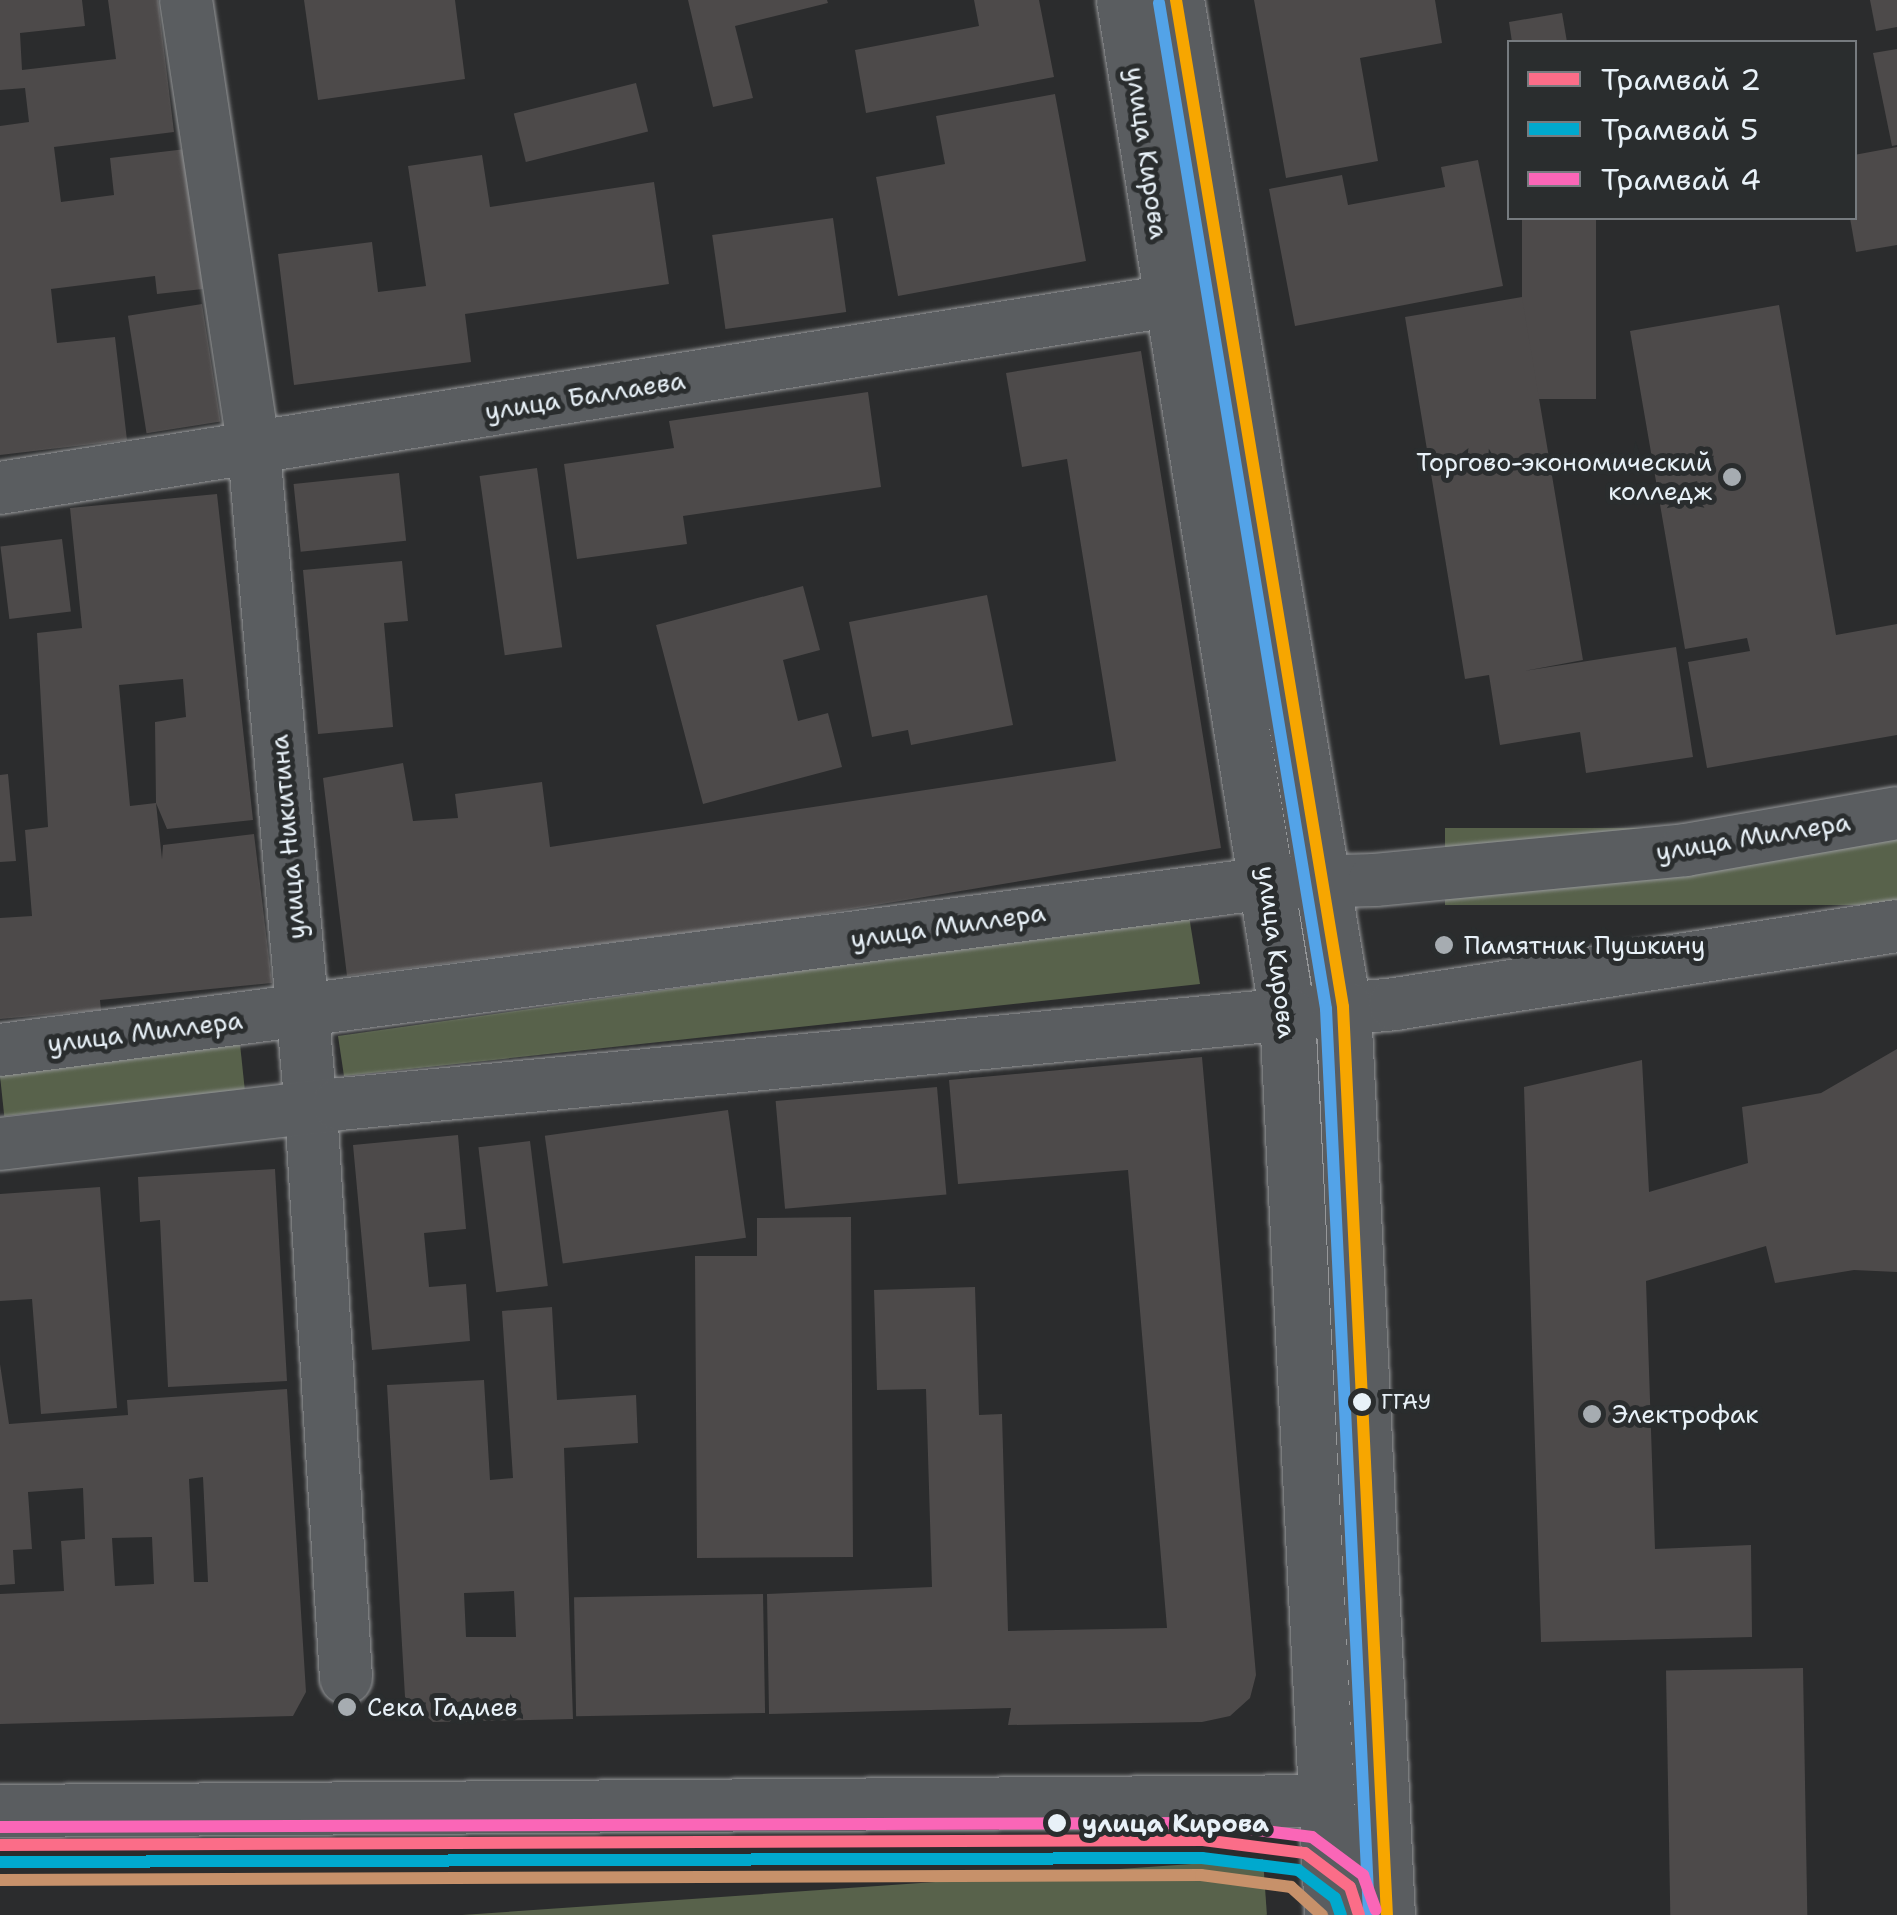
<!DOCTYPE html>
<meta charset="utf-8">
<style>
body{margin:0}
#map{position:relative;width:1897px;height:1915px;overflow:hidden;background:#2b2c2d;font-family:"Shantell Sans",sans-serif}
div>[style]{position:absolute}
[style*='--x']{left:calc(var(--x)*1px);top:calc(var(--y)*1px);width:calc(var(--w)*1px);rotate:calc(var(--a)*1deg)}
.green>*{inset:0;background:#58624b;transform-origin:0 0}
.building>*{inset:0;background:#4d4a4a;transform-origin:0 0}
.roads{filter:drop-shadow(0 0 2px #96989a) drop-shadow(0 0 2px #96989a)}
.minor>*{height:52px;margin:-26px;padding:0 26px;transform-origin:26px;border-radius:26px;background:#5a5d60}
.major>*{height:55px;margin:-27.5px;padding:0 27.5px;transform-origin:27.5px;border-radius:27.5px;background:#5a5d60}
.bus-1>*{height:12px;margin:-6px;padding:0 6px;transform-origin:6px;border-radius:6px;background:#f7a600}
.bus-2>*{height:12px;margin:-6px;padding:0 6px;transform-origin:6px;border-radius:6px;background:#53a3e8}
.tram-1>*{height:12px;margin:-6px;padding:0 6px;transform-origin:6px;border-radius:6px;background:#fb6d88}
.tram-2>*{height:12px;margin:-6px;padding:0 6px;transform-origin:6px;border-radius:6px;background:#00a9ce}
.tram-3>*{height:12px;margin:-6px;padding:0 6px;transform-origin:6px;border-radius:6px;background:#fa66b7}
.tram-4>*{height:12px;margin:-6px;padding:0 6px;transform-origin:6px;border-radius:6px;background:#c7916a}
.dots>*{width:28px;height:28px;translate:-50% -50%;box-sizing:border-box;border:5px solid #2a2d2e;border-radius:50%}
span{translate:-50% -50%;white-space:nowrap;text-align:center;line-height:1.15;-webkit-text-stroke:10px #2a2d2e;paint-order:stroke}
.bus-label{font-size:22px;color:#e8f1f8}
.left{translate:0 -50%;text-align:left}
.street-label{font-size:25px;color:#e8f1f8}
.poi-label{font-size:25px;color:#e8f1f8}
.right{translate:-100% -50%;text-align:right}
.stop-label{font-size:25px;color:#e8f1f8;font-weight:700}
.legend{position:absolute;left:1507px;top:40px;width:350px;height:180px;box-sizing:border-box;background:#2a2d2e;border:2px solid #767b7f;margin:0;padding:12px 18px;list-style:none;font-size:30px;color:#e8f1f8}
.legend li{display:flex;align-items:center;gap:20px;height:50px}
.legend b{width:50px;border:2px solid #767b7f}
</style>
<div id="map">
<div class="green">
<i style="left:1897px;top:828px;width:77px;height:452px;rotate:90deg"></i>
<i style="clip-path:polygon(1189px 916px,1200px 984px,344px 1076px,338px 1036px)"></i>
<i style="left:240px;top:1044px;width:47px;height:242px;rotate:84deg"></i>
<i style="left:1263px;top:1859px;width:56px;height:1263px;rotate:86deg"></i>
</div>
<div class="building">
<i style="clip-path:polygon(0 0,82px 0,85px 26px,20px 33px,22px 70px,116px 59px,108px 0,158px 0,174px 132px,54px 147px,61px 202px,114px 195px,110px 158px,186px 149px,203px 289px,157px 294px,155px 276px,51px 289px,57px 343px,115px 337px,127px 440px,0 455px,0 126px,29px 122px,25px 88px,0 90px)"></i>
<i style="clip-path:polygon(304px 0,455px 0,465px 79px,318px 100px)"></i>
<i style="clip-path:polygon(688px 0,827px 0,828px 3px,735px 26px,753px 98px,713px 107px)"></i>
<i style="clip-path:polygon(974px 0,1039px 0,1054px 77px,866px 113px,855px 50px,979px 26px)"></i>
<i style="clip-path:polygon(1254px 0,1435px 0,1442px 43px,1360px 58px,1378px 161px,1286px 178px)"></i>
<i style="clip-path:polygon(1870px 0,1897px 0,1897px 27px,1876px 31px)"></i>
<i style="clip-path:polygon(1562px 13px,1567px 42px,1512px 42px,1509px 22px)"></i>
<i style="clip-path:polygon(1897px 49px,1897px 145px,1892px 146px,1873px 53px)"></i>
<i style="left:636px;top:83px;width:50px;height:126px;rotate:76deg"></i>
<i style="clip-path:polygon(1055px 94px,1086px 261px,898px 296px,876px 177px,945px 164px,936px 116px)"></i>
<i style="clip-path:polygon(1897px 147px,1897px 245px,1856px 252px,1850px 218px,1854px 155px)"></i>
<i style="clip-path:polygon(482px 155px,490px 207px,654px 182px,669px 284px,465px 314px,471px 362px,294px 385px,278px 254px,372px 242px,378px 292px,426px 286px,408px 166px)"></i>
<i style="clip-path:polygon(1478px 160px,1503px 286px,1295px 326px,1269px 189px,1342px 175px,1348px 205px,1445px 187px,1441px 167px)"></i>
<i style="left:833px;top:218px;width:95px;height:122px;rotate:82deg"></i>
<i style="left:1522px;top:218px;width:74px;height:181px"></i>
<i style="clip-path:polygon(1522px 297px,1583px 660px,1524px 671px,1676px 647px,1693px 757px,1586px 773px,1580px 732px,1500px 745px,1489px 675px,1465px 679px,1405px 317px)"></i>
<i style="left:202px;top:304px;width:119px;height:75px;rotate:81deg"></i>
<i style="clip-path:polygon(1779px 305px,1836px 635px,1897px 624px,1897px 735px,1707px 768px,1688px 662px,1750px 651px,1747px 638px,1685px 649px,1630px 331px)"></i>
<i style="clip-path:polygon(1141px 351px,1221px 848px,785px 920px,347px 976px,323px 778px,403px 763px,413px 821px,458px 818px,455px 794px,542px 782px,550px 847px,1116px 761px,1067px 459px,1022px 467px,1006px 373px)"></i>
<i style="clip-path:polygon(868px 392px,881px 487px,683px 516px,687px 544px,577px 559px,564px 464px,674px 448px,669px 421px)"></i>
<i style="left:537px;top:468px;width:181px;height:58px;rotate:82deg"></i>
<i style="left:399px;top:473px;width:68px;height:106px;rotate:84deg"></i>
<i style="clip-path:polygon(evenodd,217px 494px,253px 820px,167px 829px,156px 803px,162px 859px,163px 845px,254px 834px,272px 983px,100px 1000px,101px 1010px,0 1019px,0 918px,32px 916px,25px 830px,48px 827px,37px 633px,82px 628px,70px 508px,217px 494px,183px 679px,186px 717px,155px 722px,156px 803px,130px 806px,119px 685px,183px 679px)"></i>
<i style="left:62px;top:539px;width:73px;height:62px;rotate:83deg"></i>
<i style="clip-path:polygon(402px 561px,408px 621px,384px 623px,393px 727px,318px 734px,303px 570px)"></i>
<i style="clip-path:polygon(803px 586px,820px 650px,783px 660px,798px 721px,828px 713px,842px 767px,703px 804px,656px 625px)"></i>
<i style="clip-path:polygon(987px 595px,1013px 725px,911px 745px,908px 730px,872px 737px,849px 622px)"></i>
<i style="clip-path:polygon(8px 774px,16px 861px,0 862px,0 775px)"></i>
<i style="clip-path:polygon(1897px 1049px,1897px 1272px,1854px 1270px,1775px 1283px,1766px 1246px,1646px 1281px,1655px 1549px,1751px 1545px,1752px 1637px,1541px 1642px,1524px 1087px,1642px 1060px,1649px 1192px,1748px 1163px,1742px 1107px,1821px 1093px)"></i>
<i style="clip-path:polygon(1202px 1057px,1256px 1675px,1250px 1698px,1230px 1716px,1202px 1722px,1008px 1725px,1011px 1708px,769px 1714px,767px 1594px,932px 1587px,926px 1389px,877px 1390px,874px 1290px,975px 1287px,979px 1415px,1002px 1414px,1008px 1631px,1167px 1628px,1128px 1170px,958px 1184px,949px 1080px)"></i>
<i style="left:937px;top:1087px;width:108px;height:162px;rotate:85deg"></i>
<i style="left:728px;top:1110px;width:129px;height:185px;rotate:82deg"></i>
<i style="clip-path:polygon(458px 1135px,466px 1229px,424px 1233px,429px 1287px,466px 1284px,470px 1341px,372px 1350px,353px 1145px)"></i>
<i style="left:530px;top:1141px;width:146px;height:52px;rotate:83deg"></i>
<i style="clip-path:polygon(275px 1169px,287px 1381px,168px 1387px,160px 1220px,140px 1222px,138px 1177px)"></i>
<i style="clip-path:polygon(100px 1187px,117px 1408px,41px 1414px,32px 1299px,0 1301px,0 1194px)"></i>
<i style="clip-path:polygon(851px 1217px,853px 1557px,697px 1558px,695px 1256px,757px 1256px,757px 1218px)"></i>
<i style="clip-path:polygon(evenodd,552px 1307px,557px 1400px,636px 1395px,638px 1443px,564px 1448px,573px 1719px,433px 1722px,405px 1697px,387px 1385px,484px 1380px,490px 1480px,513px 1478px,502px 1311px,552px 1307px,514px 1591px,516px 1637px,466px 1637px,464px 1593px,514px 1591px)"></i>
<i style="clip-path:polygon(evenodd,0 1364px,9px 1424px,128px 1415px,127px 1400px,287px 1389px,306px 1692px,293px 1716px,0 1724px,0 1594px,64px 1591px,61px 1541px,85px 1539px,83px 1488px,28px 1492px,32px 1549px,13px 1550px,15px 1584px,0 1585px,0 1364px,203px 1477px,208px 1582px,194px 1582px,189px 1479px,203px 1477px,0 1364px,152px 1537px,154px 1584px,115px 1586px,112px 1538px,152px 1537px)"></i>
<i style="left:763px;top:1594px;width:119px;height:189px;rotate:89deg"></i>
<i style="left:1803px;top:1668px;width:247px;height:137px;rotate:89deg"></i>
</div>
<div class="roads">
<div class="minor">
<i style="--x:186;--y:0;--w:455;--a:81.4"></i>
<i style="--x:254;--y:450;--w:661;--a:85.06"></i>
<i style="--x:311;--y:1109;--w:570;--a:86.48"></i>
<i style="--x:0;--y:488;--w:1184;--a:-9.09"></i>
<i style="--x:0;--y:1050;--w:1278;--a:-7.51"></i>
<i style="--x:1267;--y:883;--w:108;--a:-1.6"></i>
<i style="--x:1375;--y:880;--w:312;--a:-5.5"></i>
<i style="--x:1686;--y:850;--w:214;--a:-9.9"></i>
<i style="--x:0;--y:1144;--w:342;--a:-6.7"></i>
<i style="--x:340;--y:1104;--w:1060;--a:-5.41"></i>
<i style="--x:1395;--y:1004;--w:508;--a:-8.83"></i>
<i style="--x:0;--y:1811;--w:1326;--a:-0.43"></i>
</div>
<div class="major">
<i style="--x:1124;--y:0;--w:1027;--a:80.87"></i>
<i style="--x:1287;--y:1014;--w:902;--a:87.14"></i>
<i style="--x:1176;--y:0;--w:1021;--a:80.58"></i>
<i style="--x:1343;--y:1007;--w:909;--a:87.23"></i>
</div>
</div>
<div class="bus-1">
<i style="--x:1176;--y:0;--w:1021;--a:80.58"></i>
<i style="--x:1343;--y:1007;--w:909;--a:87.23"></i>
</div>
<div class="bus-2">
<i style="--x:1159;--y:3;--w:1020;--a:80.57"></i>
<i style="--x:1326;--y:1009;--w:907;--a:87.28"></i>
</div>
<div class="tram-1">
<i style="--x:0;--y:1845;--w:1203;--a:-0.24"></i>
<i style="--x:1203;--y:1840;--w:103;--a:7.3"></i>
<i style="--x:1305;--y:1853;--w:56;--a:37.1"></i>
<i style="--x:1350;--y:1887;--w:29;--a:72"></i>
</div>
<div class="tram-2">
<i style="--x:0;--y:1862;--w:1202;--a:-0.19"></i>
<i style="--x:1202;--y:1858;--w:97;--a:7.1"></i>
<i style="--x:1298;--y:1870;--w:46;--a:37.1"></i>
<i style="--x:1335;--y:1898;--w:18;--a:71"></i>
</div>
<div class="tram-3">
<i style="--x:0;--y:1827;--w:1203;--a:-0.19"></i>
<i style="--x:1203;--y:1823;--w:110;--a:7.3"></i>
<i style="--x:1312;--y:1837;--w:64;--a:36.7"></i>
<i style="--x:1363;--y:1875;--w:37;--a:70"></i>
</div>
<div class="tram-4">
<i style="--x:0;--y:1880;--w:1201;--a:-0.24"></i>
<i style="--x:1201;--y:1875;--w:91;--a:7.6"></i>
<i style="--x:1291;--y:1887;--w:42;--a:42.1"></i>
</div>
<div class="dots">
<i style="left:1732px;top:477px;background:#a6acb1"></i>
<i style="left:1444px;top:945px;background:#a6acb1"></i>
<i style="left:1362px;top:1402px;background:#e8f1f8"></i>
<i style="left:1592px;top:1414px;background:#a6acb1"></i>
<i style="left:347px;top:1707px;background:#a6acb1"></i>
<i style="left:1057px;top:1823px;background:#e8f1f8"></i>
</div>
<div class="bus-label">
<span class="left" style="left:1381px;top:1402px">ГГАУ</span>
</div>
<div class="street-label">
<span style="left:1147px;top:153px;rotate:82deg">улица Кирова</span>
<span style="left:585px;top:396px;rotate:-9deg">улица Баллаева</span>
<span style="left:288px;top:837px;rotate:-95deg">улица Никитина</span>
<span style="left:1753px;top:837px;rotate:-9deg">улица Миллера</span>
<span style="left:948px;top:926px;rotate:-8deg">улица Миллера</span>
<span style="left:1277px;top:952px;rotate:83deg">улица Кирова</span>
<span style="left:145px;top:1032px;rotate:-7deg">улица Миллера</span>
</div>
<div class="poi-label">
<span class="right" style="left:1712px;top:477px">Торгово-экономический<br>колледж</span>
<span class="left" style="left:1464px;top:945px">Памятник Пушкину</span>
<span class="left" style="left:1612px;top:1414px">Электрофак</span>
<span class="left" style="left:367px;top:1707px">Сека Гадиев</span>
</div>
<div class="stop-label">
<span class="left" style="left:1082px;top:1823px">улица Кирова</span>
</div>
<ul class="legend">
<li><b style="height:12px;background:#fb6d88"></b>Трамвай 2</li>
<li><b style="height:12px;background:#00a9ce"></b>Трамвай 5</li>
<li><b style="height:12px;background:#fa66b7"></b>Трамвай 4</li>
</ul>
</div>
